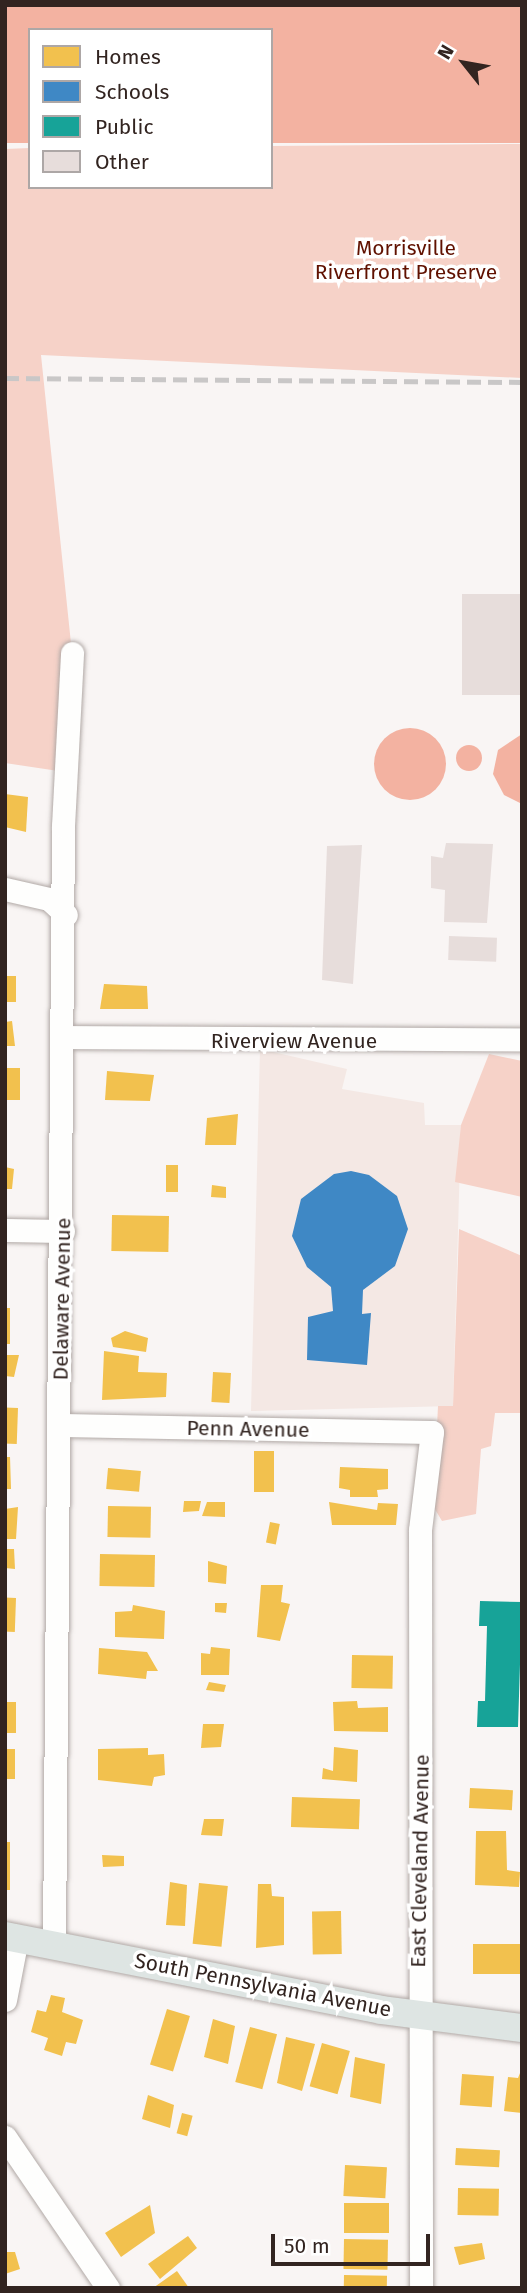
<!DOCTYPE html>
<style>
body{margin:0}
#map{position:relative;width:527px;height:2293px;overflow:hidden;background:#f9f5f4;font-family:"Fira Sans",sans-serif}
div>[style]{position:absolute}
[style*='--x']{left:calc(var(--x)*1px);top:calc(var(--y)*1px);width:calc(var(--w)*1px);rotate:calc(var(--a)*1deg)}
.built>*{inset:0;background:#f4e8e4}
.green>*{inset:0;background:#f6d2c8}
.water>*{inset:0;background:#f3b2a1}
.round{border-radius:50%}
.homes>*{inset:0;background:#f2c14e;transform-origin:0 0}
.schools>*{inset:0;background:#3f88c5}
.public>*{inset:0;background:#17a398}
.building>*{inset:0;background:#e7dddb;transform-origin:0 0}
.roads{filter:drop-shadow(0 0 2px #b1a9a6) drop-shadow(0 0 2px #b1a9a6)}
.minor>*{height:23px;margin:-11.5px;padding:0 11.5px;transform-origin:11.5px;border-radius:11.5px;background:#fefefd}
.major>*{height:28px;margin:-14px;padding:0 14px;transform-origin:14px;border-radius:14px;background:#dee5e3}
.rail>*{height:5px;margin-top:-2.5px;transform-origin:0;background:repeating-linear-gradient(90deg,#c9c7c7 0 14px,transparent 0 21px)}
span{translate:-50% -50%;white-space:nowrap;text-align:center;line-height:1.15;-webkit-text-stroke:7px #fff;paint-order:stroke}
.park-label{font-size:21px;color:#601100}
.street-label{font-size:21px;color:#322420}
.frame{position:absolute;inset:0;border:7px solid #322420;pointer-events:none}
.legend{position:absolute;left:28px;top:28px;width:245px;height:161px;box-sizing:border-box;background:#fff;border:2px solid #ada7a6;margin:0;padding:9px 12px;list-style:none;font-size:21px;color:#322420}
.legend li{display:flex;align-items:center;gap:14px;height:35px}
.legend b{width:35px;border:2px solid #ada7a6}
.north{position:absolute;left:429px;top:28px;width:70px;height:70px;-webkit-text-stroke:5px #fff;paint-order:stroke;rotate:301deg;font-size:19px;font-weight:700;line-height:28px;text-align:center;color:#322420}
.north::after{content:'';display:block;margin:auto;width:24px;height:32px;background:#322420;clip-path:polygon(50% 0,100% 100%,50% 72%,0 100%)}
.scale{position:absolute;left:271px;top:2234px;width:159px;height:32px;box-sizing:border-box;border:4px solid #322420;border-top:0;padding-left:9px;font-size:21px;line-height:24px;white-space:nowrap;color:#322420;-webkit-text-stroke:5px #fff;paint-order:stroke}
</style>
<div id="map">
<div class="built">
<i style="clip-path:polygon(260px 1049px,347px 1069px,342px 1089px,424px 1103px,425px 1125px,461px 1125px,453px 1406px,251px 1411px)"></i>
</div>
<div class="green">
<i style="clip-path:polygon(522px 144px,522px 378px,41px 355px,72px 653px,65px 772px,5px 763px,5px 149px,30px 148px,30px 187px,271px 187px,271px 146px)"></i>
<i style="clip-path:polygon(489px 1054px,522px 1061px,522px 1197px,455px 1182px,461px 1125px)"></i>
<i style="clip-path:polygon(459px 1229px,522px 1256px,522px 1413px,495px 1413px,491px 1446px,481px 1449px,476px 1514px,442px 1521px,433px 1506px,438px 1406px,453px 1406px)"></i>
</div>
<div class="water">
<i style="clip-path:polygon(5px 5px,522px 5px,522px 143px,271px 143px,271px 30px,30px 30px,30px 143px,5px 143px)"></i>
<i class="round" style="left:374px;top:728px;width:72px;height:72px"></i>
<i style="clip-path:polygon(522px 734px,522px 804px,504px 795px,493px 774px,498px 750px)"></i>
<i class="round" style="left:456px;top:745px;width:26px;height:26px"></i>
</div>
<div class="homes">
<i style="clip-path:polygon(5px 794px,28px 797px,26px 832px,5px 827px)"></i>
<i style="left:5px;top:976px;width:11px;height:26px"></i>
<i style="clip-path:polygon(104px 984px,147px 986px,148px 1009px,100px 1009px)"></i>
<i style="clip-path:polygon(12px 1021px,15px 1046px,5px 1046px,5px 1022px)"></i>
<i style="left:5px;top:1068px;width:15px;height:32px"></i>
<i style="clip-path:polygon(107px 1071px,154px 1075px,150px 1101px,105px 1100px)"></i>
<i style="clip-path:polygon(238px 1114px,236px 1145px,205px 1145px,207px 1118px)"></i>
<i style="left:166px;top:1165px;width:12px;height:27px"></i>
<i style="clip-path:polygon(5px 1167px,14px 1169px,12px 1189px,5px 1189px)"></i>
<i style="clip-path:polygon(212px 1185px,226px 1187px,226px 1198px,211px 1197px)"></i>
<i style="left:112px;top:1215px;width:57px;height:36px;rotate:1deg"></i>
<i style="left:5px;top:1308px;width:5px;height:36px"></i>
<i style="clip-path:polygon(125px 1331px,148px 1338px,146px 1352px,113px 1347px,111px 1338px)"></i>
<i style="clip-path:polygon(104px 1351px,139px 1356px,138px 1372px,167px 1373px,166px 1397px,102px 1400px)"></i>
<i style="clip-path:polygon(5px 1355px,19px 1355px,14px 1377px,5px 1376px)"></i>
<i style="left:213px;top:1372px;width:18px;height:30px;rotate:3deg"></i>
<i style="left:18px;top:1408px;width:36px;height:13px;rotate:92deg"></i>
<i style="left:254px;top:1451px;width:20px;height:41px"></i>
<i style="clip-path:polygon(5px 1457px,10px 1457px,11px 1489px,5px 1489px)"></i>
<i style="clip-path:polygon(340px 1467px,388px 1469px,388px 1489px,377px 1490px,378px 1497px,350px 1497px,350px 1490px,339px 1488px)"></i>
<i style="left:108px;top:1468px;width:33px;height:21px;rotate:5deg"></i>
<i style="clip-path:polygon(184px 1501px,201px 1501px,199px 1511px,183px 1512px)"></i>
<i style="clip-path:polygon(207px 1502px,225px 1502px,225px 1517px,202px 1516px)"></i>
<i style="clip-path:polygon(329px 1502px,377px 1510px,378px 1503px,398px 1504px,396px 1525px,332px 1525px)"></i>
<i style="left:108px;top:1506px;width:43px;height:31px;rotate:1deg"></i>
<i style="clip-path:polygon(18px 1507px,16px 1539px,5px 1539px,5px 1509px)"></i>
<i style="left:270px;top:1522px;width:10px;height:21px;rotate:11deg"></i>
<i style="clip-path:polygon(5px 1549px,14px 1549px,15px 1569px,5px 1568px)"></i>
<i style="left:100px;top:1554px;width:55px;height:32px;rotate:1deg"></i>
<i style="clip-path:polygon(208px 1561px,227px 1566px,226px 1584px,208px 1582px)"></i>
<i style="clip-path:polygon(261px 1585px,283px 1585px,281px 1602px,290px 1604px,280px 1641px,257px 1637px)"></i>
<i style="left:16px;top:1598px;width:34px;height:11px;rotate:92deg"></i>
<i style="clip-path:polygon(215px 1603px,227px 1603px,226px 1613px,215px 1612px)"></i>
<i style="clip-path:polygon(133px 1605px,165px 1611px,164px 1639px,115px 1637px,115px 1612px,132px 1611px)"></i>
<i style="clip-path:polygon(211px 1647px,230px 1649px,229px 1675px,201px 1675px,201px 1653px,210px 1654px)"></i>
<i style="clip-path:polygon(99px 1648px,147px 1652px,158px 1671px,147px 1671px,146px 1679px,98px 1674px)"></i>
<i style="left:352px;top:1655px;width:41px;height:33px;rotate:1deg"></i>
<i style="clip-path:polygon(209px 1682px,226px 1685px,224px 1692px,206px 1690px)"></i>
<i style="clip-path:polygon(357px 1701px,358px 1708px,388px 1707px,388px 1732px,334px 1731px,333px 1702px)"></i>
<i style="left:5px;top:1702px;width:11px;height:31px"></i>
<i style="clip-path:polygon(203px 1724px,224px 1724px,221px 1747px,201px 1748px)"></i>
<i style="clip-path:polygon(334px 1747px,358px 1750px,357px 1782px,322px 1779px,323px 1768px,333px 1771px)"></i>
<i style="clip-path:polygon(148px 1748px,148px 1755px,164px 1754px,165px 1775px,154px 1777px,152px 1786px,98px 1780px,98px 1749px)"></i>
<i style="left:5px;top:1749px;width:10px;height:30px"></i>
<i style="left:470px;top:1788px;width:43px;height:20px;rotate:3deg"></i>
<i style="left:292px;top:1797px;width:68px;height:30px;rotate:2deg"></i>
<i style="clip-path:polygon(204px 1819px,224px 1819px,222px 1836px,201px 1835px)"></i>
<i style="clip-path:polygon(476px 1831px,506px 1831px,507px 1870px,520px 1872px,519px 1887px,475px 1885px)"></i>
<i style="left:5px;top:1842px;width:5px;height:48px"></i>
<i style="clip-path:polygon(102px 1855px,124px 1856px,124px 1866px,103px 1867px)"></i>
<i style="clip-path:polygon(170px 1882px,187px 1885px,185px 1926px,166px 1925px)"></i>
<i style="left:199px;top:1883px;width:29px;height:61px;rotate:6deg"></i>
<i style="clip-path:polygon(258px 1884px,271px 1884px,272px 1896px,284px 1897px,284px 1945px,256px 1948px)"></i>
<i style="left:341px;top:1911px;width:43px;height:29px;rotate:89deg"></i>
<i style="left:522px;top:1944px;width:30px;height:49px;rotate:90deg"></i>
<i style="clip-path:polygon(51px 1995px,65px 1998px,62px 2012px,83px 2020px,76px 2044px,66px 2042px,62px 2056px,44px 2050px,48px 2038px,31px 2032px,37px 2010px,46px 2012px)"></i>
<i style="left:167px;top:2009px;width:24px;height:58px;rotate:17deg"></i>
<i style="clip-path:polygon(213px 2019px,235px 2026px,228px 2064px,204px 2057px)"></i>
<i style="left:250px;top:2027px;width:28px;height:57px;rotate:15deg"></i>
<i style="clip-path:polygon(286px 2037px,315px 2044px,302px 2091px,277px 2083px)"></i>
<i style="left:322px;top:2043px;width:29px;height:45px;rotate:16deg"></i>
<i style="clip-path:polygon(355px 2057px,385px 2064px,381px 2104px,350px 2097px)"></i>
<i style="clip-path:polygon(522px 2068px,522px 2113px,504px 2111px,508px 2077px,518px 2078px)"></i>
<i style="left:462px;top:2074px;width:32px;height:31px;rotate:4deg"></i>
<i style="clip-path:polygon(148px 2095px,174px 2105px,170px 2128px,142px 2119px)"></i>
<i style="left:182px;top:2113px;width:11px;height:21px;rotate:15deg"></i>
<i style="left:456px;top:2148px;width:44px;height:17px;rotate:3deg"></i>
<i style="left:345px;top:2165px;width:42px;height:31px;rotate:3deg"></i>
<i style="left:458px;top:2188px;width:41px;height:27px;rotate:1deg"></i>
<i style="left:344px;top:2203px;width:45px;height:30px"></i>
<i style="clip-path:polygon(150px 2205px,155px 2233px,121px 2257px,105px 2233px)"></i>
<i style="clip-path:polygon(188px 2236px,197px 2248px,160px 2279px,148px 2264px)"></i>
<i style="left:344px;top:2239px;width:44px;height:30px;rotate:1deg"></i>
<i style="clip-path:polygon(482px 2243px,485px 2259px,459px 2265px,454px 2247px)"></i>
<i style="clip-path:polygon(5px 2252px,15px 2252px,20px 2269px,5px 2274px)"></i>
<i style="clip-path:polygon(177px 2271px,189px 2288px,153px 2288px)"></i>
<i style="left:344px;top:2275px;width:43px;height:13px;rotate:1deg"></i>
</div>
<div class="schools">
<i style="clip-path:polygon(351px 1171px,369px 1175px,397px 1196px,408px 1229px,395px 1266px,363px 1290px,362px 1314px,371px 1313px,367px 1365px,307px 1360px,308px 1317px,333px 1311px,331px 1287px,307px 1267px,292px 1236px,301px 1199px,334px 1174px)"></i>
</div>
<div class="public">
<i style="clip-path:polygon(480px 1601px,522px 1602px,518px 1727px,477px 1727px,478px 1701px,485px 1701px,487px 1626px,479px 1626px)"></i>
</div>
<div class="building">
<i style="left:522px;top:594px;width:101px;height:60px;rotate:90deg"></i>
<i style="clip-path:polygon(446px 843px,493px 844px,487px 923px,444px 922px,445px 890px,431px 888px,431px 856px,443px 858px)"></i>
<i style="clip-path:polygon(362px 845px,353px 984px,322px 980px,327px 846px)"></i>
<i style="left:449px;top:936px;width:48px;height:24px;rotate:2deg"></i>
</div>
<div class="roads">
<div class="minor">
<i style="--x:5;--y:889;--w:45;--a:12.8"></i>
<i style="--x:49;--y:899;--w:23;--a:43"></i>
<i style="--x:66;--y:1037;--w:456;--a:0.3"></i>
<i style="--x:5;--y:1230;--w:58;--a:1"></i>
<i style="--x:61;--y:1425;--w:371;--a:1.1"></i>
<i style="--x:432;--y:1432;--w:99;--a:97"></i>
<i style="--x:420;--y:1530;--w:758;--a:89.92"></i>
<i style="--x:54;--y:1945;--w:1119;--a:-89.54"></i>
<i style="--x:63;--y:826;--w:173;--a:-87"></i>
<i style="--x:5;--y:2000;--w:63;--a:-79"></i>
<i style="--x:5;--y:2137;--w:183;--a:55.7"></i>
</div>
<div class="major">
<i style="--x:5;--y:1936;--w:383;--a:11.1"></i>
<i style="--x:381;--y:2010;--w:142;--a:7.3"></i>
</div>
</div>
<div class="rail">
<i style="--x:5;--y:378;--w:517;--a:0.44"></i>
</div>
<div class="park-label">
<span style="left:406px;top:260px">Morrisville<br>Riverfront Preserve</span>
</div>
<div class="street-label">
<span style="left:294px;top:1041px">Riverview Avenue</span>
<span style="left:62px;top:1299px;rotate:-89deg">Delaware Avenue</span>
<span style="left:248px;top:1429px;rotate:1deg">Penn Avenue</span>
<span style="left:420px;top:1861px;rotate:-89deg">East Cleveland Avenue</span>
<span style="left:263px;top:1985px;rotate:11deg">South Pennsylvania Avenue</span>
</div>
<div class="frame"></div>
<ul class="legend">
<li><b style="height:19px;background:#f2c14e"></b>Homes</li>
<li><b style="height:19px;background:#3f88c5"></b>Schools</li>
<li><b style="height:19px;background:#17a398"></b>Public</li>
<li><b style="height:19px;background:#e7dddb"></b>Other</li>
</ul>
<div class="north">N</div>
<div class="scale">50 m</div>
</div>
